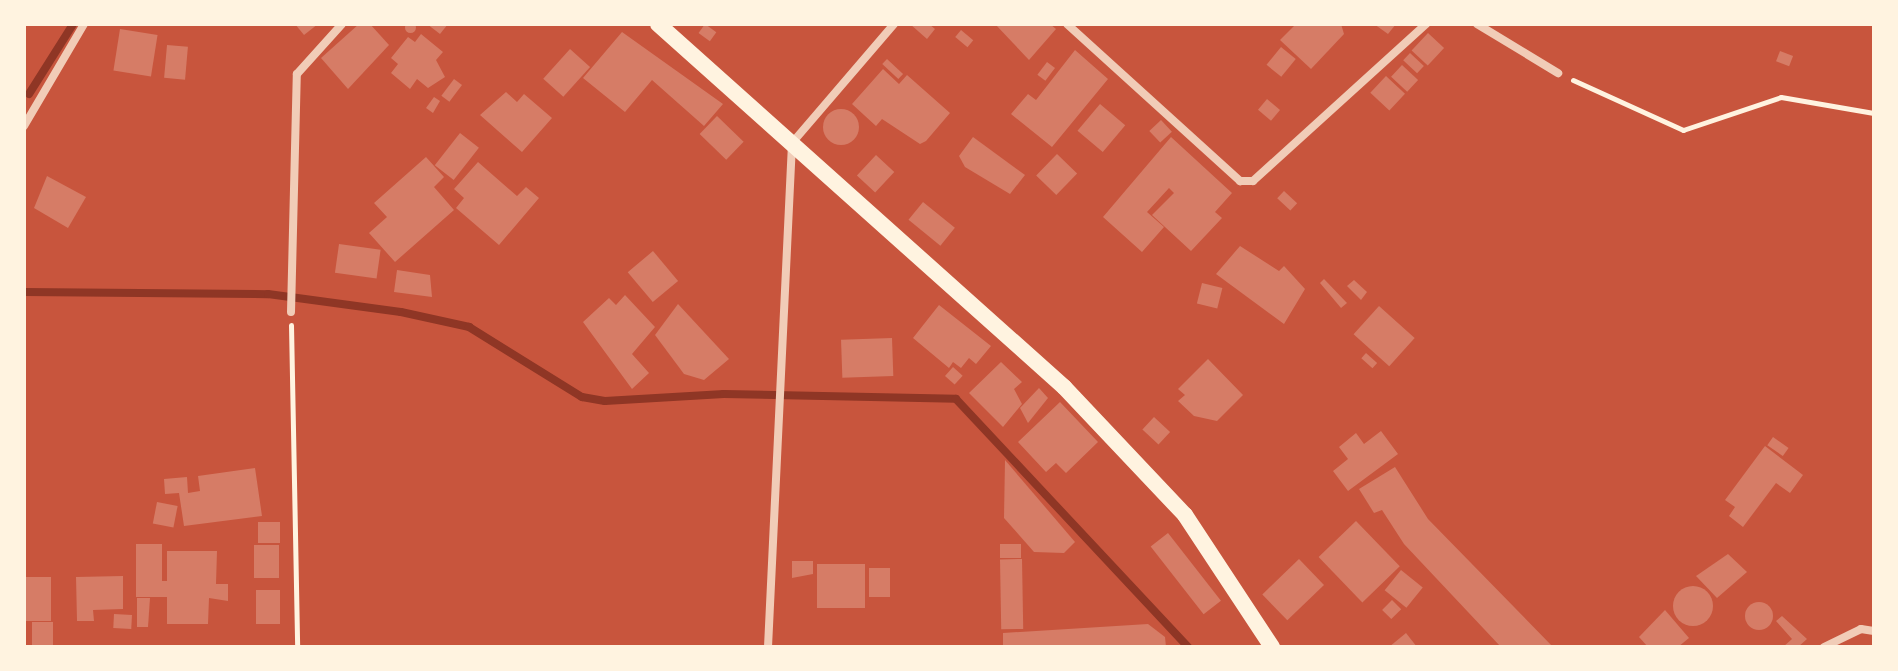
<!DOCTYPE html>
<style>
body{margin:0}
#map{position:relative;width:1898px;height:671px;overflow:hidden;background:#c8553d;font-family:"Golos Text",sans-serif}
div>[style]{position:absolute}
[style*='--x']{left:calc(var(--x)*1px);top:calc(var(--y)*1px);width:calc(var(--w)*1px);rotate:calc(var(--a)*1deg)}
.stream>*{height:8px;margin:-4px;padding:0 4px;transform-origin:4px;border-radius:4px;background:#8f3625}
.building>*{inset:0;background:#d67c66;transform-origin:0 0}
.round{border-radius:50%}
.path>*{height:5px;margin:-2.5px;padding:0 2.5px;transform-origin:2.5px;border-radius:2.5px;background:#fff3e0}
.minor>*{height:8px;margin:-4px;padding:0 4px;transform-origin:4px;border-radius:4px;background:#f1ccb7}
.secondary>*{height:16px;margin:-8px;padding:0 8px;transform-origin:8px;border-radius:8px;background:#fff3e0}
span{translate:-50% -50%;white-space:nowrap;text-align:center;line-height:1.15;-webkit-text-stroke:8px #fff3e0;paint-order:stroke}
.frame{position:absolute;inset:0;border:26px solid #fff3e0;pointer-events:none}
</style>
<div id="map">
<div class="stream">
<i style="--x:29;--y:94;--w:83;--a:-57.8"></i>
<i style="--x:24;--y:292;--w:244;--a:0.5"></i>
<i style="--x:268;--y:294;--w:134;--a:7.7"></i>
<i style="--x:401;--y:312;--w:70;--a:12.4"></i>
<i style="--x:469;--y:327;--w:133;--a:31.8"></i>
<i style="--x:582;--y:397;--w:23;--a:10"></i>
<i style="--x:605;--y:401;--w:119;--a:-3.4"></i>
<i style="--x:724;--y:394;--w:232;--a:1.2"></i>
<i style="--x:956;--y:399;--w:340;--a:46.9"></i>
</div>
<div class="building">
<i class="round" style="left:404.5px;top:21.5px;width:11px;height:11px"></i>
<i style="clip-path:polygon(295px 24px,318px 24px,304px 35px)"></i>
<i style="clip-path:polygon(359px 24px,370px 24px,389px 45px,348px 89px,321px 58px)"></i>
<i style="clip-path:polygon(427px 24px,448px 24px,440px 34px)"></i>
<i style="left:705px;top:24px;width:14px;height:11px;rotate:36deg"></i>
<i style="clip-path:polygon(910px 24px,929px 24px,935px 29px,927px 39px)"></i>
<i style="clip-path:polygon(995px 24px,1050px 24px,1056px 29px,1029px 60px)"></i>
<i style="clip-path:polygon(1296px 24px,1341px 24px,1344px 34px,1311px 69px,1280px 40px)"></i>
<i style="clip-path:polygon(1374px 24px,1396px 24px,1388px 34px)"></i>
<i style="left:120px;top:29px;width:38px;height:42px;rotate:9deg"></i>
<i style="left:961px;top:30px;width:16px;height:9px;rotate:40deg"></i>
<i style="clip-path:polygon(622px 32px,723px 104px,704px 126px,652px 80px,625px 112px,583px 78px)"></i>
<i style="left:1428px;top:33px;width:22px;height:24px;rotate:43deg"></i>
<i style="clip-path:polygon(421px 34px,443px 52px,436px 60px,445px 77px,428px 88px,417px 79px,410px 89px,391px 73px,398px 64px,391px 58px,408px 37px,415px 42px)"></i>
<i style="left:167px;top:45px;width:21px;height:33px;rotate:5deg"></i>
<i style="left:1281px;top:47px;width:19px;height:23px;rotate:39deg"></i>
<i style="left:570px;top:49px;width:27px;height:40px;rotate:42deg"></i>
<i style="clip-path:polygon(1075px 50px,1108px 79px,1052px 147px,1011px 114px,1028px 94px,1036px 100px)"></i>
<i style="left:1780px;top:51px;width:14px;height:11px;rotate:21deg"></i>
<i style="left:1410px;top:53px;width:19px;height:10px;rotate:43deg"></i>
<i style="left:887px;top:59px;width:22px;height:7px;rotate:43deg"></i>
<i style="left:1047px;top:62px;width:10px;height:16px;rotate:37deg"></i>
<i style="left:1402px;top:65px;width:22px;height:16px;rotate:43deg"></i>
<i style="clip-path:polygon(883px 69px,899px 84px,907px 75px,950px 113px,926px 141px,920px 144px,882px 119px,876px 126px,852px 104px)"></i>
<i style="left:1386px;top:76px;width:26px;height:23px;rotate:43deg"></i>
<i style="left:454px;top:79px;width:10px;height:21px;rotate:37deg"></i>
<i style="clip-path:polygon(506px 92px,517px 102px,524px 94px,552px 118px,522px 152px,480px 115px)"></i>
<i style="clip-path:polygon(434px 97px,440px 101px,433px 113px,426px 108px)"></i>
<i style="left:1267px;top:99px;width:17px;height:14px;rotate:40deg"></i>
<i style="left:1100px;top:104px;width:33px;height:35px;rotate:40deg"></i>
<i class="round" style="left:823px;top:109px;width:36px;height:36px"></i>
<i style="left:717px;top:116px;width:37px;height:25px;rotate:44deg"></i>
<i style="left:1161px;top:120px;width:16px;height:16px;rotate:47deg"></i>
<i style="left:460px;top:133px;width:24px;height:41px;rotate:38deg"></i>
<i style="clip-path:polygon(973px 137px,1025px 175px,1010px 194px,965px 167px,959px 156px)"></i>
<i style="clip-path:polygon(1171px 137px,1232px 193px,1215px 212px,1222px 218px,1191px 251px,1152px 215px,1174px 193px,1169px 188px,1147px 212px,1164px 227px,1142px 252px,1103px 217px)"></i>
<i style="left:1057px;top:154px;width:28px;height:30px;rotate:44deg"></i>
<i style="left:876px;top:155px;width:25px;height:28px;rotate:43deg"></i>
<i style="clip-path:polygon(426px 157px,444px 177px,434px 187px,454px 210px,395px 262px,369px 233px,387px 217px,374px 203px)"></i>
<i style="clip-path:polygon(478px 162px,517px 196px,526px 187px,539px 198px,499px 245px,456px 208px,464px 198px,454px 189px)"></i>
<i style="clip-path:polygon(47px 176px,86px 197px,68px 228px,34px 208px)"></i>
<i style="left:1284px;top:191px;width:18px;height:10px;rotate:43deg"></i>
<i style="left:923px;top:202px;width:41px;height:23px;rotate:39deg"></i>
<i style="left:339px;top:244px;width:42px;height:29px;rotate:8deg"></i>
<i style="clip-path:polygon(1240px 246px,1279px 271px,1284px 266px,1305px 289px,1284px 324px,1216px 274px)"></i>
<i style="left:653px;top:251px;width:39px;height:33px;rotate:50deg"></i>
<i style="clip-path:polygon(397px 270px,430px 275px,432px 297px,394px 292px)"></i>
<i style="clip-path:polygon(1324px 279px,1347px 303px,1341px 308px,1320px 283px)"></i>
<i style="clip-path:polygon(1354px 280px,1367px 292px,1361px 300px,1347px 286px)"></i>
<i style="left:1202px;top:283px;width:21px;height:21px;rotate:14deg"></i>
<i style="clip-path:polygon(625px 295px,655px 327px,632px 354px,649px 373px,632px 389px,583px 322px,609px 298px,616px 305px)"></i>
<i style="clip-path:polygon(678px 304px,729px 359px,704px 380px,684px 374px,655px 335px)"></i>
<i style="clip-path:polygon(939px 305px,991px 346px,976px 364px,969px 358px,961px 368px,953px 362px,949px 368px,913px 338px)"></i>
<i style="left:1379px;top:306px;width:48px;height:38px;rotate:42deg"></i>
<i style="left:892px;top:338px;width:38px;height:51px;rotate:88deg"></i>
<i style="left:1366px;top:353px;width:15px;height:7px;rotate:42deg"></i>
<i style="clip-path:polygon(1208px 359px,1243px 395px,1217px 421px,1194px 416px,1178px 401px,1185px 395px,1178px 389px)"></i>
<i style="clip-path:polygon(1001px 362px,1022px 382px,1014px 389px,1022px 404px,1003px 427px,969px 393px)"></i>
<i style="left:953px;top:367px;width:13px;height:12px;rotate:42deg"></i>
<i style="clip-path:polygon(1039px 388px,1048px 398px,1028px 423px,1020px 408px)"></i>
<i style="clip-path:polygon(1060px 402px,1098px 442px,1066px 473px,1056px 463px,1046px 472px,1018px 442px)"></i>
<i style="left:1154px;top:417px;width:22px;height:17px;rotate:43deg"></i>
<i style="clip-path:polygon(1381px 431px,1398px 454px,1348px 491px,1333px 471px,1348px 459px,1339px 447px,1356px 433px,1364px 444px)"></i>
<i style="left:1773px;top:437px;width:19px;height:10px;rotate:35deg"></i>
<i style="clip-path:polygon(1765px 446px,1803px 475px,1790px 493px,1776px 483px,1743px 527px,1729px 516px,1735px 507px,1725px 500px)"></i>
<i style="clip-path:polygon(1005px 460px,1075px 542px,1064px 553px,1034px 552px,1004px 518px)"></i>
<i style="clip-path:polygon(1395px 467px,1428px 519px,1553px 647px,1500px 646px,1404px 544px,1382px 510px,1374px 513px,1359px 489px)"></i>
<i style="clip-path:polygon(255px 468px,262px 516px,184px 526px,179px 493px,165px 494px,164px 479px,187px 477px,188px 493px,200px 491px,198px 476px)"></i>
<i style="left:157px;top:502px;width:21px;height:22px;rotate:11deg"></i>
<i style="left:1356px;top:521px;width:63px;height:52px;rotate:46deg"></i>
<i style="left:258px;top:522px;width:22px;height:21px"></i>
<i style="left:1168px;top:533px;width:86px;height:22px;rotate:52deg"></i>
<i style="clip-path:polygon(136px 544px,162px 544px,162px 581px,167px 581px,167px 551px,217px 551px,216px 584px,228px 584px,228px 601px,209px 598px,208px 624px,167px 624px,167px 597px,136px 597px)"></i>
<i style="left:1021px;top:544px;width:14px;height:21px;rotate:90deg"></i>
<i style="left:254px;top:545px;width:25px;height:33px"></i>
<i style="clip-path:polygon(1728px 554px,1747px 572px,1717px 598px,1696px 576px)"></i>
<i style="left:1022px;top:559px;width:70px;height:22px;rotate:89deg"></i>
<i style="left:1299px;top:559px;width:36px;height:51px;rotate:46deg"></i>
<i style="clip-path:polygon(792px 561px,813px 561px,813px 574px,792px 578px)"></i>
<i style="left:817px;top:564px;width:48px;height:44px"></i>
<i style="left:869px;top:568px;width:21px;height:29px"></i>
<i style="left:1401px;top:570px;width:28px;height:26px;rotate:39deg"></i>
<i style="clip-path:polygon(123px 576px,123px 609px,93px 610px,94px 621px,77px 621px,76px 577px)"></i>
<i style="left:24px;top:577px;width:27px;height:44px"></i>
<i class="round" style="left:1673px;top:586px;width:40px;height:40px"></i>
<i style="left:256px;top:590px;width:24px;height:34px"></i>
<i style="clip-path:polygon(137px 598px,150px 598px,148px 627px,137px 627px)"></i>
<i style="left:1392px;top:600px;width:13px;height:14px;rotate:45deg"></i>
<i class="round" style="left:1745px;top:602px;width:28px;height:28px"></i>
<i style="clip-path:polygon(1665px 610px,1689px 638px,1678px 647px,1648px 647px,1639px 637px)"></i>
<i style="left:114px;top:614px;width:18px;height:14px;rotate:3deg"></i>
<i style="clip-path:polygon(1782px 616px,1807px 639px,1798px 647px,1783px 647px,1792px 639px,1776px 621px)"></i>
<i style="left:32px;top:622px;width:21px;height:23px"></i>
<i style="clip-path:polygon(1148px 624px,1165px 637px,1166px 647px,1003px 647px,1003px 633px)"></i>
<i style="clip-path:polygon(1406px 633px,1417px 647px,1389px 647px)"></i>
</div>
<div class="path">
<i style="--x:1573;--y:80;--w:121;--a:24.4"></i>
<i style="--x:1683;--y:130;--w:103;--a:-18.6"></i>
<i style="--x:1781;--y:97;--w:94;--a:9.8"></i>
<i style="--x:291;--y:325;--w:322;--a:88.9"></i>
</div>
<div class="minor">
<i style="--x:1067;--y:24;--w:234;--a:42.2"></i>
<i style="--x:1240;--y:181;--w:13;--a:0"></i>
<i style="--x:1253;--y:181;--w:234;--a:-42.2"></i>
<i style="--x:1477;--y:24;--w:95;--a:31.2"></i>
<i style="--x:24;--y:126;--w:118;--a:-59.5"></i>
<i style="--x:291;--y:312;--w:238;--a:-88.6"></i>
<i style="--x:297;--y:74;--w:67;--a:-48"></i>
<i style="--x:768;--y:647;--w:505;--a:-87.27"></i>
<i style="--x:792;--y:143;--w:157;--a:-49.4"></i>
<i style="--x:1824;--y:647;--w:41;--a:-25.9"></i>
<i style="--x:1861;--y:629;--w:13;--a:9"></i>
</div>
<div class="secondary">
<i style="--x:658;--y:24;--w:545;--a:41.8"></i>
<i style="--x:1064;--y:387;--w:176;--a:46.6"></i>
<i style="--x:1185;--y:515;--w:158;--a:56.6"></i>
</div>
<div class="frame"></div>
</div>
